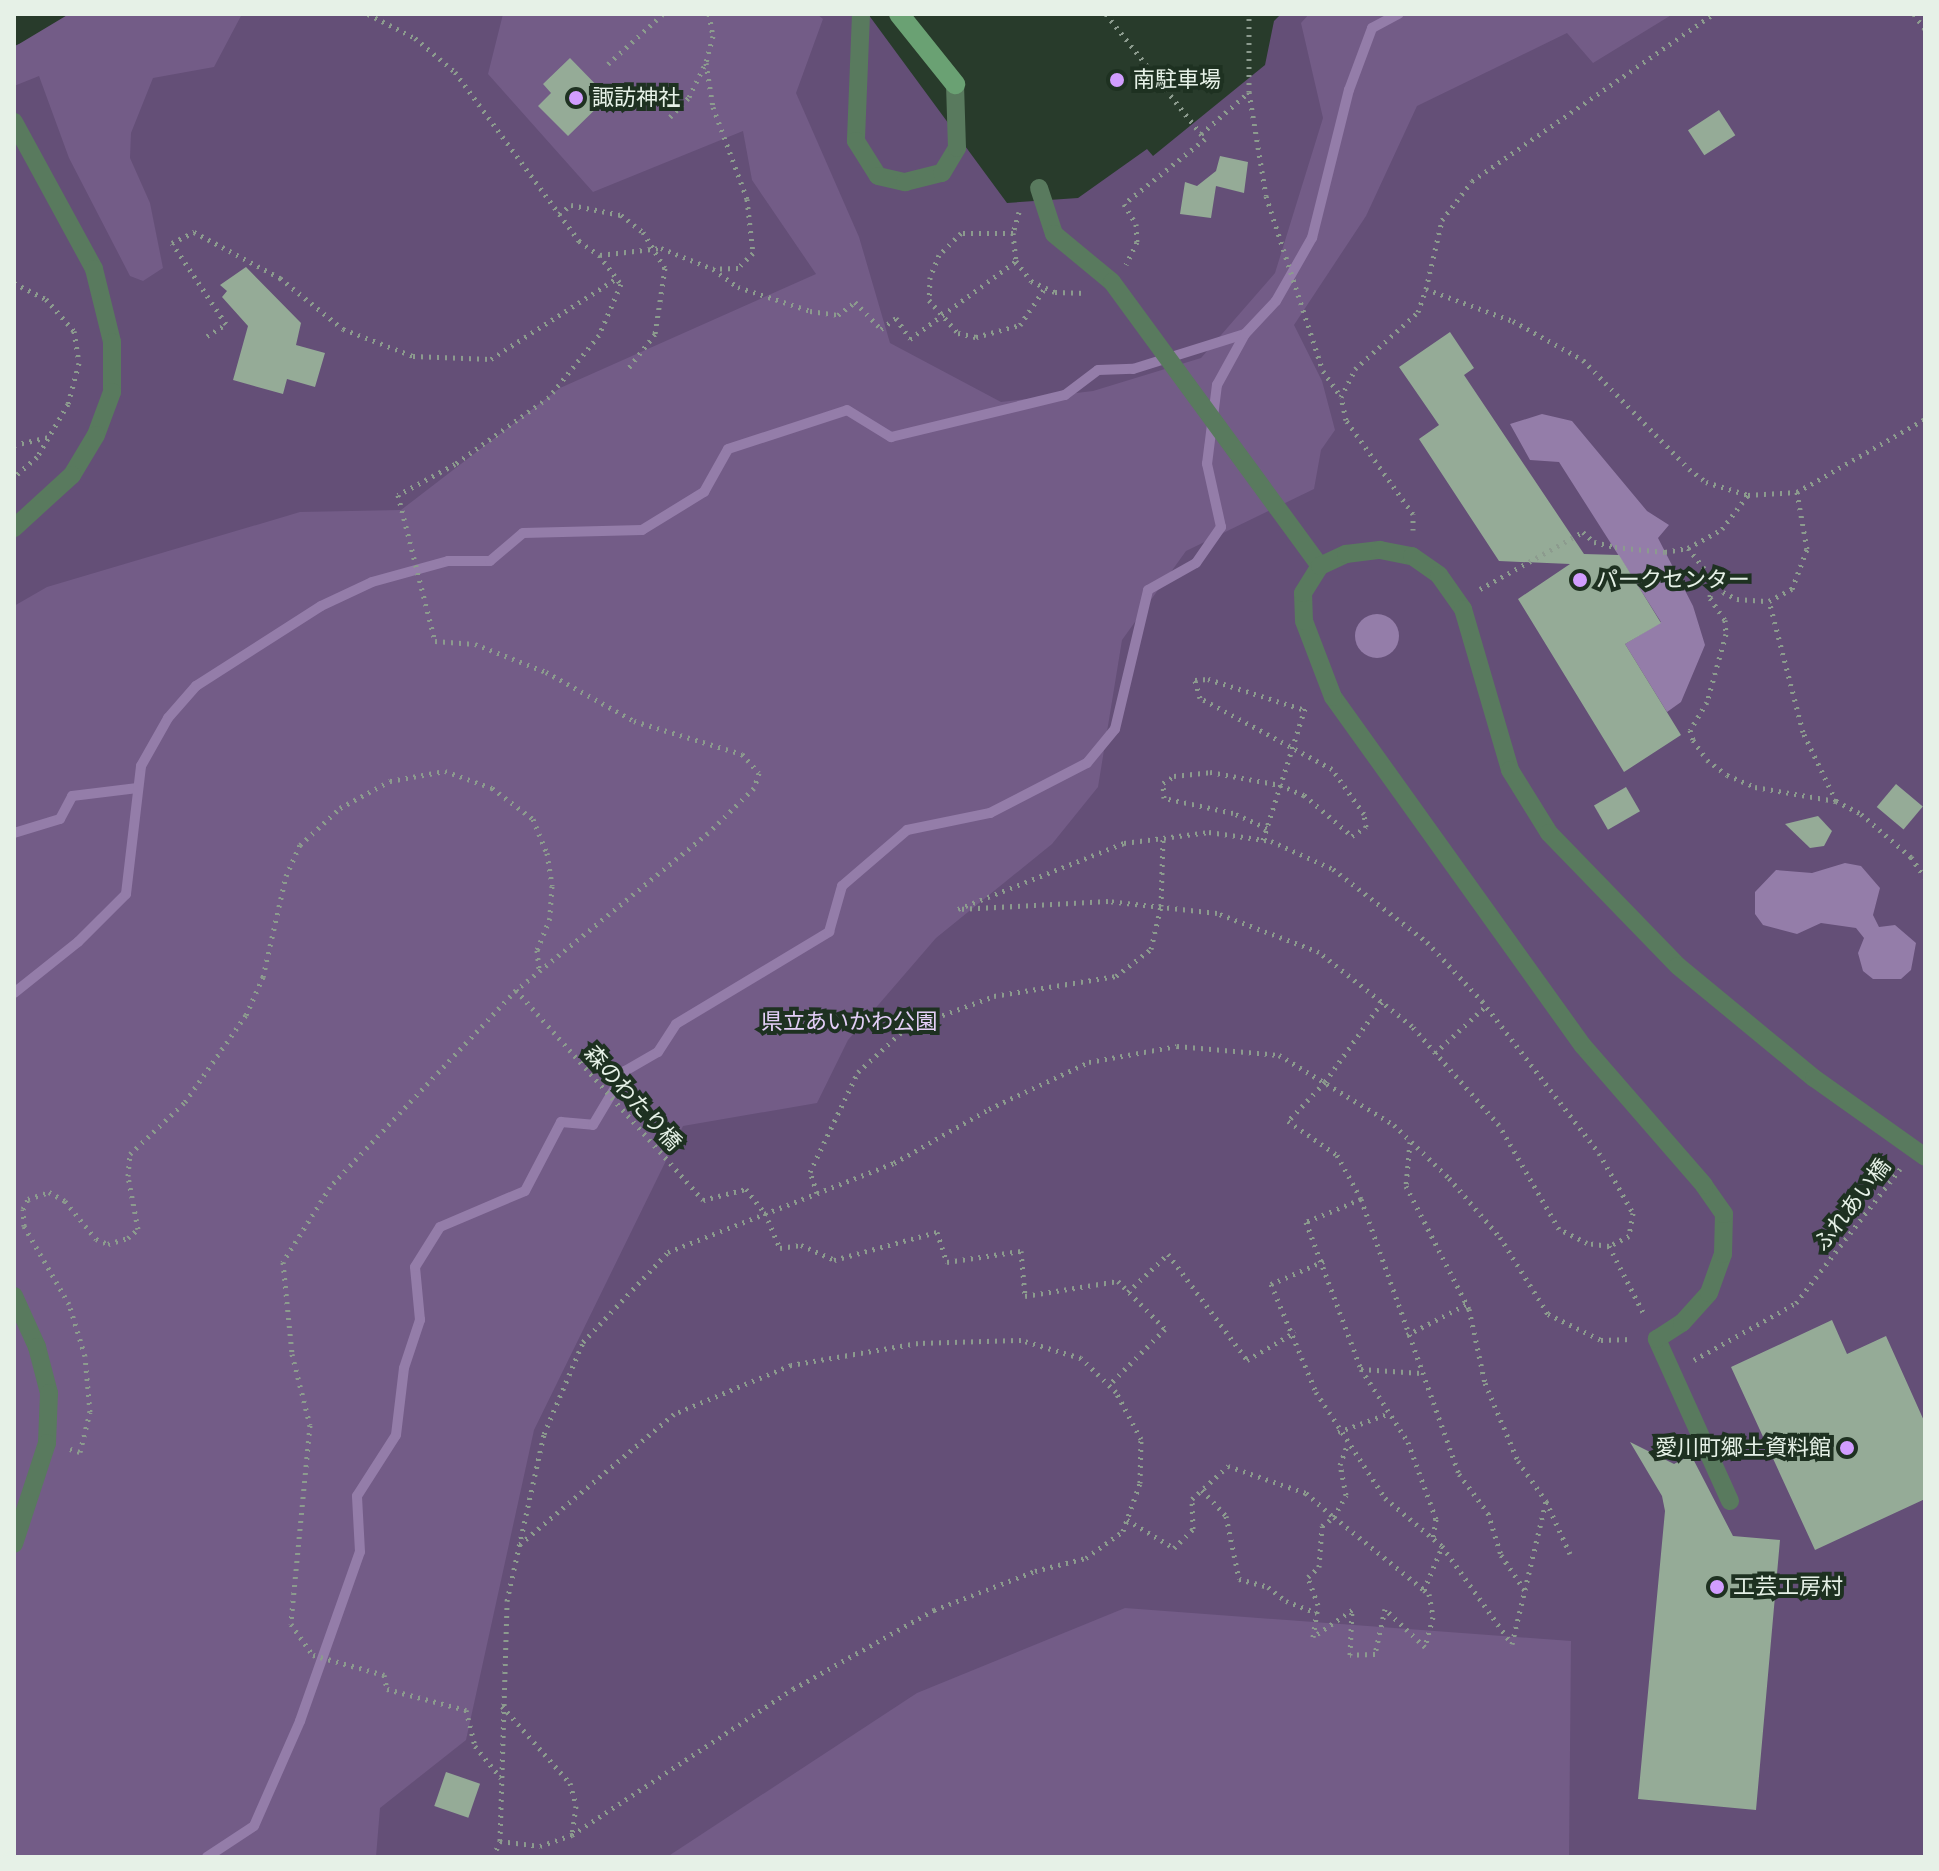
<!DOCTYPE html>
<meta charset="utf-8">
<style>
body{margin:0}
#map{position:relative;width:1939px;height:1871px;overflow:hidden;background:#283b2b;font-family:"PT Sans Narrow","Noto Sans JP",sans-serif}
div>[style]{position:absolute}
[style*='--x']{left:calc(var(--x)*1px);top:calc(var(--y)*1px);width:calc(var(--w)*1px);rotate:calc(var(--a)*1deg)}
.green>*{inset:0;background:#644f77}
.forest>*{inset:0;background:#735c87}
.water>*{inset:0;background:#947da9}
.round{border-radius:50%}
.stream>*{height:10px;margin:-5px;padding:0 5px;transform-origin:5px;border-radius:5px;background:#947da9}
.building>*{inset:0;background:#95ab97;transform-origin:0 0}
.path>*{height:5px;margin-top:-2.5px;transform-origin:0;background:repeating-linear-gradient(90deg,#8c9b8e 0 2px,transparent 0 8px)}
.lane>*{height:18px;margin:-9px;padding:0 9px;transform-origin:9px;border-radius:9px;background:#597a5e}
.secondary>*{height:20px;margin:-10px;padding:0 10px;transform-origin:10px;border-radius:10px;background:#6aa173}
.dots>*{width:22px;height:22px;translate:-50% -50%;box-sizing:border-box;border:4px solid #1e3121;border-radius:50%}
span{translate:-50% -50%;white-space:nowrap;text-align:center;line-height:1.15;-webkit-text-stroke:8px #1e3121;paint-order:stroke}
.poi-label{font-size:22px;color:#e6f1e7}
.left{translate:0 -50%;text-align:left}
.right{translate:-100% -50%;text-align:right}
.park-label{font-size:22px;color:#e4cff8}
.street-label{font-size:22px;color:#e6f1e7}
.frame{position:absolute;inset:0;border:16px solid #e6f1e7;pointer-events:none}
</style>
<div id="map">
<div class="green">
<i style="clip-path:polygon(100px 14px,868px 14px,1007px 203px,1078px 198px,1147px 149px,1153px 156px,1265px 65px,1274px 21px,1281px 14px,1925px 14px,1925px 1857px,14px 1857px,14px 46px)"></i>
</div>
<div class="forest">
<i style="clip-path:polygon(69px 14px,242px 14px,214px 67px,153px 78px,131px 133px,130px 158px,150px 203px,163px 268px,143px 281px,130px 276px,69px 158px,39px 76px,14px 86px,14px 47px)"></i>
<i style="clip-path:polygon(503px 14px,817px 14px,823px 19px,796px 93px,859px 237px,890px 343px,1001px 402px,1093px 391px,1201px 358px,1275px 273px,1323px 118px,1301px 23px,1309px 14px,1673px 14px,1593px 63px,1567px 33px,1417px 106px,1366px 216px,1294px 325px,1322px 381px,1335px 430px,1321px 450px,1314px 489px,1186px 551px,1122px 640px,1098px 787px,1052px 844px,936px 938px,848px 1040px,817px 1103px,683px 1126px,534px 1430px,466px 1740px,380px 1808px,376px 1857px,14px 1857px,14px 606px,47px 587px,300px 512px,401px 510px,560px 388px,816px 274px,752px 180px,743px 131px,593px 192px,488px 74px)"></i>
<i style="clip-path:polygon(1125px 1608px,1571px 1641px,1569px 1857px,667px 1857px,917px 1693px)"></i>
</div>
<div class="water">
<i style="clip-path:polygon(1542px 414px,1572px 421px,1647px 511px,1669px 525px,1658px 538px,1693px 606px,1705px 645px,1681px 702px,1667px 712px,1625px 644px,1661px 622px,1559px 462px,1530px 460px,1510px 424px)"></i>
<i class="round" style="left:1355px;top:614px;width:44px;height:44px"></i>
<i style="clip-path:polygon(1845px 863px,1861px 866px,1880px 888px,1873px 915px,1879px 927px,1895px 925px,1916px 943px,1911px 970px,1901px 979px,1873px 979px,1863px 971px,1858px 953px,1864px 938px,1856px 928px,1821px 923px,1797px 934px,1763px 925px,1755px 914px,1755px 892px,1776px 870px,1812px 873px)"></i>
</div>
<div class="stream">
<i style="--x:14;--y:833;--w:48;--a:-16.9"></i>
<i style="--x:60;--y:819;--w:26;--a:-62"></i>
<i style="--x:72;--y:796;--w:66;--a:-6.9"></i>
<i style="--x:14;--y:993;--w:82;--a:-38.6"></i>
<i style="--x:78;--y:942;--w:68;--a:-45"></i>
<i style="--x:126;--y:894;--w:129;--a:-83.3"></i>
<i style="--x:141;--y:766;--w:55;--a:-60.6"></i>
<i style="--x:168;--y:718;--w:43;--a:-48.8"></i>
<i style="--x:196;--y:686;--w:148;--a:-32.6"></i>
<i style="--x:321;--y:606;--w:56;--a:-25.2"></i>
<i style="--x:372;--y:582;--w:79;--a:-15.4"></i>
<i style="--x:448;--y:561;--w:42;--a:0"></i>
<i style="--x:490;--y:561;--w:43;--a:-40.3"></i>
<i style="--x:523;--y:533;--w:119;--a:-1.4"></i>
<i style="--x:642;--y:530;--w:73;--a:-31.5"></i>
<i style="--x:704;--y:492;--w:49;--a:-60.8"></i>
<i style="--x:728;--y:449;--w:125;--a:-18.1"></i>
<i style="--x:847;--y:410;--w:52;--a:31.5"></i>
<i style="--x:891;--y:437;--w:179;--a:-13.6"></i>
<i style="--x:1065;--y:395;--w:41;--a:-37.1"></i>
<i style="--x:1098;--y:370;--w:35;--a:-2"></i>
<i style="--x:1133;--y:369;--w:117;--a:-17.4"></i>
<i style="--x:207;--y:1857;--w:56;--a:-33.4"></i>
<i style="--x:254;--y:1826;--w:115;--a:-66.3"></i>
<i style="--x:300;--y:1721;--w:179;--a:-70.5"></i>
<i style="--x:360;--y:1552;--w:56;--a:-93.1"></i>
<i style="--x:357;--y:1496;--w:72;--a:-57.4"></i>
<i style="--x:396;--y:1435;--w:67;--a:-83.2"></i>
<i style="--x:404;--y:1368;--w:51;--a:-71.6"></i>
<i style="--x:420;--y:1320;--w:53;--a:-95.4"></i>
<i style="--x:415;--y:1267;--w:47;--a:-58"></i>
<i style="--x:440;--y:1227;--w:92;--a:-23"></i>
<i style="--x:525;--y:1191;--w:78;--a:-62.4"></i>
<i style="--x:561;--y:1122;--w:32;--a:5"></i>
<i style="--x:593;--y:1125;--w:63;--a:-59.3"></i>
<i style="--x:625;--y:1071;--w:38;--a:-30"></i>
<i style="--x:658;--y:1052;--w:33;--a:-57"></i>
<i style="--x:676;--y:1024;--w:179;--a:-31"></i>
<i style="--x:829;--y:932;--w:48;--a:-74.2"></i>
<i style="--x:842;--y:886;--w:86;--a:-40.7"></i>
<i style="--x:907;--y:830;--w:85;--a:-11.6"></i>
<i style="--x:990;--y:813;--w:109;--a:-27.3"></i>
<i style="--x:1087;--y:763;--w:44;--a:-50.5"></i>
<i style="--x:1115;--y:729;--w:143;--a:-76.6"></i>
<i style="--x:1148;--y:590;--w:55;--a:-29.4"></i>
<i style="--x:1196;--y:563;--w:44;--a:-55.2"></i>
<i style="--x:1221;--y:527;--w:65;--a:-102.5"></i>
<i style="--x:1207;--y:464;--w:80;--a:-82.8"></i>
<i style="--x:1217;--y:385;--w:58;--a:-61.2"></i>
<i style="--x:1245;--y:334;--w:45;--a:-46.8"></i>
<i style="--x:1276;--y:301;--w:73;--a:-60.3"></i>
<i style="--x:1312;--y:238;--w:153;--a:-76"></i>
<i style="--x:1349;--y:90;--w:66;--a:-69.6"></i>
<i style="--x:1372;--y:28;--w:30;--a:-28"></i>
</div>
<div class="building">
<i style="clip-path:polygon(570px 58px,608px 97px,568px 136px,538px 106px,551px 93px,543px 84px)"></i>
<i style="left:1719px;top:110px;width:30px;height:37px;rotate:57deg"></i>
<i style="clip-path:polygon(1220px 156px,1248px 162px,1244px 193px,1216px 186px,1211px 218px,1180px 214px,1185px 182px,1197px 186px,1216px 171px)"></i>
<i style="clip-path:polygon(246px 267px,301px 323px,296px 345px,325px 353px,315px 387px,287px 379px,283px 394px,233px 380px,248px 326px,222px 297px,227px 291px,220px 285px)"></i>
<i style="clip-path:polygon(1450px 332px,1474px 368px,1464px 375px,1584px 554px,1619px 555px,1661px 623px,1625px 644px,1681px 735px,1624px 772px,1518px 599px,1570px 564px,1499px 561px,1419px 439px,1439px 425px,1399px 367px)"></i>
<i style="left:1896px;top:784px;width:35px;height:30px;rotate:40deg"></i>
<i style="left:1626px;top:787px;width:28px;height:37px;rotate:60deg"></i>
<i style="clip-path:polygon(1818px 816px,1832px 831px,1824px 846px,1810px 848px,1785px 824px)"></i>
<i style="clip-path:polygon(1832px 1320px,1847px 1354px,1886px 1336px,1925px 1423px,1925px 1499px,1815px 1550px,1731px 1367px)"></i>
<i style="clip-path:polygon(1630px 1442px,1674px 1464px,1691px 1455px,1733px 1536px,1780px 1540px,1756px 1810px,1638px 1799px,1665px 1511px,1662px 1496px)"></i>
<i style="left:446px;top:1772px;width:36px;height:36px;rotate:19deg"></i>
</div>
<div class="path">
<i style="--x:368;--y:14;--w:53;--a:27.1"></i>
<i style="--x:415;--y:38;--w:52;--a:40.4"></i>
<i style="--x:455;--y:72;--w:210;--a:53.7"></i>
<i style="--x:579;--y:241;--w:24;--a:35"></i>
<i style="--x:599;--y:255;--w:36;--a:53"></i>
<i style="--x:621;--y:284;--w:56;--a:113.3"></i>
<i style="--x:599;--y:335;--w:80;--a:128.9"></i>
<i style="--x:549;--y:397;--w:115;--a:144.5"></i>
<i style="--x:455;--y:464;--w:65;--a:151.5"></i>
<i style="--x:398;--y:495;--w:151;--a:75.8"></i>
<i style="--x:435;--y:641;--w:40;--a:4.3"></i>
<i style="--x:475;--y:644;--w:76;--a:21.5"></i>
<i style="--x:546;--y:672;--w:101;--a:29.1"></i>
<i style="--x:634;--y:721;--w:113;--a:17"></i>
<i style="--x:742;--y:754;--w:25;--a:48"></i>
<i style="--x:759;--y:773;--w:16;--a:108"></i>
<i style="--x:754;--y:788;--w:64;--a:135.6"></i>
<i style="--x:708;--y:833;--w:248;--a:140.7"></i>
<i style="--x:516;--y:990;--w:271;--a:133.4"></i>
<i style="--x:330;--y:1187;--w:89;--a:122.1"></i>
<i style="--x:283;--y:1262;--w:92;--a:84.4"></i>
<i style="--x:292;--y:1354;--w:73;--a:75.8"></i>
<i style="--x:310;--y:1425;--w:200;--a:95.5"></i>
<i style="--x:291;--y:1624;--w:38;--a:55"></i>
<i style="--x:313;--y:1655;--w:74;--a:15.7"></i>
<i style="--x:384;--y:1675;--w:14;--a:78"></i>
<i style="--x:387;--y:1689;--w:82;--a:14.9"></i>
<i style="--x:466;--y:1710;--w:37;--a:76"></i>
<i style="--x:475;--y:1746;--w:41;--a:50.9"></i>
<i style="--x:709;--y:14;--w:22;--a:80"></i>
<i style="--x:713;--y:36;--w:28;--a:105"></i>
<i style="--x:706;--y:63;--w:45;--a:81"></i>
<i style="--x:713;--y:107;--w:98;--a:69.7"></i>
<i style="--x:747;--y:199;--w:54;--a:83.7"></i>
<i style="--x:753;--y:253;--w:21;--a:135"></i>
<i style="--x:738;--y:268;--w:25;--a:178"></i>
<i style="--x:1106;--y:14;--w:159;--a:51.6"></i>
<i style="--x:1205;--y:139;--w:104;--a:141.3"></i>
<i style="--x:1124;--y:204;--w:23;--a:59"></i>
<i style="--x:1136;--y:224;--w:18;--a:87"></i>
<i style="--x:1137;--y:242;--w:25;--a:116"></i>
<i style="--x:1914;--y:14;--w:19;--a:54"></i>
<i style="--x:608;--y:64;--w:74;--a:-42.3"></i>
<i style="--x:1249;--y:92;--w:105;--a:80.7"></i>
<i style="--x:1266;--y:196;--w:184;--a:72"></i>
<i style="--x:1323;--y:371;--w:32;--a:55"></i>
<i style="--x:670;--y:117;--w:28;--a:-46"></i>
<i style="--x:689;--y:97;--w:37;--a:-64"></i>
<i style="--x:1201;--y:134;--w:64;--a:-41.2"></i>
<i style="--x:1249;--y:92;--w:78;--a:-90"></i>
<i style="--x:1019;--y:212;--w:22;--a:106"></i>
<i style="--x:1013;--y:233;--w:28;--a:84"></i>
<i style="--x:1016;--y:261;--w:25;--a:53"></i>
<i style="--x:1031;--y:281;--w:26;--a:25"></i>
<i style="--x:1055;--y:292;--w:32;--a:2"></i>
<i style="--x:559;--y:214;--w:15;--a:-37"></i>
<i style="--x:571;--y:205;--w:51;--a:11.3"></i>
<i style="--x:621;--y:215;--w:28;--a:38"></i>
<i style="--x:643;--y:232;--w:42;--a:58.6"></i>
<i style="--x:665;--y:268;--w:67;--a:98.6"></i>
<i style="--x:655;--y:334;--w:46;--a:127.9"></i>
<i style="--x:1013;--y:233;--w:52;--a:180"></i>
<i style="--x:961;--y:233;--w:31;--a:135"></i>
<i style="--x:939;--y:255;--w:24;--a:112"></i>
<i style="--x:930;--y:277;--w:23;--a:92"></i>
<i style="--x:929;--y:300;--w:44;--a:48.7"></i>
<i style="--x:958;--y:333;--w:18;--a:13"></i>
<i style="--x:976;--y:337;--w:46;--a:-15.3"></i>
<i style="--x:1020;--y:325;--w:45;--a:-56"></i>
<i style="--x:600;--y:255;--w:61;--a:-6.5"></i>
<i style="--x:661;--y:248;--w:56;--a:22"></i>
<i style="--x:713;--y:269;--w:31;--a:36"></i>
<i style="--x:738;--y:287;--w:76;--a:18.4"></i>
<i style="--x:810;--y:311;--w:28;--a:8"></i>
<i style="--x:838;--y:315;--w:21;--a:-37"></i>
<i style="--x:855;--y:302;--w:37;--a:46"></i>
<i style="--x:881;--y:329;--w:19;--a:-36"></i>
<i style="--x:896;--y:318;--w:25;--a:56"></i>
<i style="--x:910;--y:339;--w:132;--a:-36.3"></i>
<i style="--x:14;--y:283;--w:36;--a:27"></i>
<i style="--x:46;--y:299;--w:43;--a:48.8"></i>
<i style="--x:74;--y:331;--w:32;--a:81"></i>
<i style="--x:79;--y:363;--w:42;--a:105"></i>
<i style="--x:68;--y:404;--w:61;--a:120.3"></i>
<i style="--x:37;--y:457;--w:30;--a:139"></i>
<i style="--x:1426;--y:289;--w:71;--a:-76.9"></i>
<i style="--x:1442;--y:220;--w:49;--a:-52.4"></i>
<i style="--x:1472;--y:181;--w:293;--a:-34.7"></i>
<i style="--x:207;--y:336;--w:22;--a:-32"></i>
<i style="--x:226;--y:324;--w:97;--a:-123.7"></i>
<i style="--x:172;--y:243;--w:25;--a:-27"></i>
<i style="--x:194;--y:232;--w:98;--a:28.1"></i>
<i style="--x:280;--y:278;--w:81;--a:39"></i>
<i style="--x:343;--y:329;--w:75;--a:21.1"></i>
<i style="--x:413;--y:356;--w:78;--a:2.2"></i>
<i style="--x:491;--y:359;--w:150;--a:-32.7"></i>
<i style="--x:14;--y:445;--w:35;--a:-13"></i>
<i style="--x:1413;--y:530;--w:16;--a:-90"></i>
<i style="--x:1413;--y:514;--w:115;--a:-125.5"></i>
<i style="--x:1346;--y:420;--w:24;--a:-102"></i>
<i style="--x:1341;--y:397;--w:31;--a:-63"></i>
<i style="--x:1355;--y:369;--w:85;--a:-42.1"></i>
<i style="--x:1418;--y:312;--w:24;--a:-71"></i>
<i style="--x:1426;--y:289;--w:93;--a:20.2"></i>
<i style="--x:1513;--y:321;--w:80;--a:29.1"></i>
<i style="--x:1583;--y:360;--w:152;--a:45.8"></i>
<i style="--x:1689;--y:469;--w:21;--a:37"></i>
<i style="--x:1706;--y:482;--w:44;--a:17.2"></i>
<i style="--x:1748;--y:495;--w:49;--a:-3.5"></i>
<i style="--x:1797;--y:492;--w:147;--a:-29.7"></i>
<i style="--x:1688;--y:548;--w:56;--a:51.5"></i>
<i style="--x:1723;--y:592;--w:16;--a:27"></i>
<i style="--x:1737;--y:599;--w:32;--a:4"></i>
<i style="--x:1769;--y:601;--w:26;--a:-28"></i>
<i style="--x:1792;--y:589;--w:43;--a:-69.4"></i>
<i style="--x:1807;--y:549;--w:58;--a:-100"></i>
<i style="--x:1711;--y:579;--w:19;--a:93"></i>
<i style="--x:1710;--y:598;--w:27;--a:56"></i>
<i style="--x:1725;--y:620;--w:14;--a:86"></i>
<i style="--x:1726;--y:634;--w:71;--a:105.6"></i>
<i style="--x:1707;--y:702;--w:33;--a:121"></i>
<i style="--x:1690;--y:730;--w:10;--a:73"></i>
<i style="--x:1693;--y:740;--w:24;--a:55"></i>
<i style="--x:1707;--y:760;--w:25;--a:37"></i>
<i style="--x:1727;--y:775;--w:30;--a:23"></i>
<i style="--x:1755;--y:787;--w:82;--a:9.8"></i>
<i style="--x:1836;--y:801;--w:76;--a:-115.6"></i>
<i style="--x:1803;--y:732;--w:135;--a:-104.5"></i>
<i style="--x:1480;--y:589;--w:118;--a:-29"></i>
<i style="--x:1583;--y:532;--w:15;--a:42"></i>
<i style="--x:1594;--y:542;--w:22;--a:13"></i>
<i style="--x:1615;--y:547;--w:50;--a:5.7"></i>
<i style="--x:1665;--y:552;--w:23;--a:-10"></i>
<i style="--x:1688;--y:548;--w:39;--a:-29"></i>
<i style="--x:1722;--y:529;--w:43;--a:-52.6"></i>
<i style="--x:1836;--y:801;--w:28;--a:27"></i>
<i style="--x:1861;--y:814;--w:66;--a:40.7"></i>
<i style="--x:1911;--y:857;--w:25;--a:56"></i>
<i style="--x:1267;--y:828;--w:37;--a:-156"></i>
<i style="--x:1233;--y:813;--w:71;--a:-167.7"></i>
<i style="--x:1164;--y:798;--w:15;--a:-94"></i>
<i style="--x:1163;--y:783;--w:13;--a:-32"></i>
<i style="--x:1174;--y:776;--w:36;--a:-6"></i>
<i style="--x:1210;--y:772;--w:71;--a:10.5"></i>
<i style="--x:1280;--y:785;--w:26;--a:23"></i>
<i style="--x:1304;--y:795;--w:63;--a:40.5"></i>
<i style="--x:1352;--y:836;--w:17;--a:-33"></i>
<i style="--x:1366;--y:827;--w:13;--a:-99"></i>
<i style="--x:1364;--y:814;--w:55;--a:-125.4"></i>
<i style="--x:1332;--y:769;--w:150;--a:-151.7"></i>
<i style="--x:1200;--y:698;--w:19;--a:-106"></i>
<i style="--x:1195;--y:680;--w:13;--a:-4"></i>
<i style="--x:1208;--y:679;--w:99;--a:17.7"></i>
<i style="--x:1209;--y:832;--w:63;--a:8.3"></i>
<i style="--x:1271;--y:841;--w:68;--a:24.3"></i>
<i style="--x:1333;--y:869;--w:119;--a:37.8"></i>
<i style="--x:1427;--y:942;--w:81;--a:47"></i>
<i style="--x:1482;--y:1001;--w:192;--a:52.4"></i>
<i style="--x:1599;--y:1153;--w:69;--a:60.5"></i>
<i style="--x:1633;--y:1213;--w:23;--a:100"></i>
<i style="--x:1629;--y:1236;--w:22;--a:153"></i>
<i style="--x:1609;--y:1246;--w:22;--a:-172"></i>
<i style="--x:1587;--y:1243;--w:31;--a:-153"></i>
<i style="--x:1559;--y:1229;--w:120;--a:-120"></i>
<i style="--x:1499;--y:1125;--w:132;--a:-131.3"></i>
<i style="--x:1412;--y:1026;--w:119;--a:-141.5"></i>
<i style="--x:1319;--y:952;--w:109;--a:-159.1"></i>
<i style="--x:1217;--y:913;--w:110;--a:-173.7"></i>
<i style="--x:1108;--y:901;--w:150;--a:176.9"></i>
<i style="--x:958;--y:909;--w:179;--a:-21.7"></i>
<i style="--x:1124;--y:843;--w:86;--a:-7.4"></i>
<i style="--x:1263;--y:840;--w:139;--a:-72.3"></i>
<i style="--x:516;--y:990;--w:281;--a:48.3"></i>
<i style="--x:703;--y:1200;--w:44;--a:-14.3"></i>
<i style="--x:746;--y:1189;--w:31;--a:52"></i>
<i style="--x:765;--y:1213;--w:38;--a:67"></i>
<i style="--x:780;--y:1248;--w:21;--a:-8"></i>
<i style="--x:801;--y:1245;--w:36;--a:24"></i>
<i style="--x:834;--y:1260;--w:107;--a:-15.2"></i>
<i style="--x:937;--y:1232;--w:32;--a:72"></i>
<i style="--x:947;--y:1262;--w:75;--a:-8.5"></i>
<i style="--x:1021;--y:1251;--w:45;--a:84.9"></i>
<i style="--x:1025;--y:1296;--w:94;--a:-9.2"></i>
<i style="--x:1118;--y:1281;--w:67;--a:45.6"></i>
<i style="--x:1165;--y:1329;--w:79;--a:135"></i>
<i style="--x:1382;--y:1002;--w:98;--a:125.5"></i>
<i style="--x:1325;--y:1082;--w:54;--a:133.5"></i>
<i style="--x:1288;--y:1121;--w:60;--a:34.8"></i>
<i style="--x:1337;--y:1155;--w:50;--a:61.4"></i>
<i style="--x:1361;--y:1199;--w:292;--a:70.4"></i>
<i style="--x:1459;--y:1474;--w:49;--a:53.4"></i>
<i style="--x:1488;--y:1513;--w:44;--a:72.8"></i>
<i style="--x:1501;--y:1555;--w:45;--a:56"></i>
<i style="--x:1435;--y:1053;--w:69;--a:-42.7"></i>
<i style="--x:1410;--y:1142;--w:44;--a:95.2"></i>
<i style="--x:1406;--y:1186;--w:138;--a:62.9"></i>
<i style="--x:1469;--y:1309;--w:76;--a:77.8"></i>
<i style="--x:1485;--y:1383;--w:85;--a:67.1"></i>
<i style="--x:1518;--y:1461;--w:49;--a:55"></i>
<i style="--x:1546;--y:1501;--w:58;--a:65.6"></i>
<i style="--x:817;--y:1193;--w:22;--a:-108"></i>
<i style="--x:810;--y:1172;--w:111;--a:-64.4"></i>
<i style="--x:858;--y:1072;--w:64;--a:-42.5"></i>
<i style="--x:905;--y:1029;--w:95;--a:-20.3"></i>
<i style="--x:994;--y:996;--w:124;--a:-9.3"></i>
<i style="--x:1116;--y:976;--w:44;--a:-37.6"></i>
<i style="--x:1151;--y:949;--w:44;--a:-76.9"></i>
<i style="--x:1161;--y:906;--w:68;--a:-88.3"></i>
<i style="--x:1361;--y:1199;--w:60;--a:157.3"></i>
<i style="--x:1306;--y:1222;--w:157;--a:69.5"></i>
<i style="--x:1361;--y:1369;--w:87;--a:57.2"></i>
<i style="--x:1408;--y:1442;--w:82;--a:70"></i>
<i style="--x:1436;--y:1519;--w:19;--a:99"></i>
<i style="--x:1609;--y:1246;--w:79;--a:62.8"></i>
<i style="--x:1324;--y:1261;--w:58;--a:156.5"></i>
<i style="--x:1271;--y:1284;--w:117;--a:67.4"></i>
<i style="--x:1316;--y:1392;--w:126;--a:56.9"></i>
<i style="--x:1385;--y:1498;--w:75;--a:40.1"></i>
<i style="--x:1442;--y:1546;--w:120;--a:54.5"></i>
<i style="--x:1512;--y:1644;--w:147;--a:-76.6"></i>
<i style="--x:1128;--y:1292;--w:55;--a:-43.5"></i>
<i style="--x:1168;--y:1254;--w:132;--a:53.3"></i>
<i style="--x:1247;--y:1360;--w:56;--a:-30.3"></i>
<i style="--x:1407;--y:1335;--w:68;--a:-27.3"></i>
<i style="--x:1694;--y:1360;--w:117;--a:-29.2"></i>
<i style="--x:1796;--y:1303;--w:170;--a:-52.2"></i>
<i style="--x:1361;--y:1369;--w:60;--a:3.8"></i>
<i style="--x:1338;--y:1432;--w:55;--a:-20.1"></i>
<i style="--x:70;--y:1449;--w:10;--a:17"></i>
<i style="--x:80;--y:1452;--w:41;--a:-76"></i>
<i style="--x:90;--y:1412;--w:56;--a:-95.1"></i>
<i style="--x:85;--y:1356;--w:54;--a:-107.1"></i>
<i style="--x:69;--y:1304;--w:90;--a:-120"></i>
<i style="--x:24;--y:1226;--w:17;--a:-93"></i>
<i style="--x:23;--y:1209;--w:11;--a:-63"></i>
<i style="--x:28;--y:1199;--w:22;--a:-18"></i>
<i style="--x:49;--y:1192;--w:18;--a:29"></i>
<i style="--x:65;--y:1201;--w:49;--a:50.8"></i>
<i style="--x:96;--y:1239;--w:13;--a:23"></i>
<i style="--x:108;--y:1244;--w:21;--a:-17"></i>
<i style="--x:128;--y:1238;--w:13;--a:-42"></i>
<i style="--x:138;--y:1229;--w:54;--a:-100.7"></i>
<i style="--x:128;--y:1176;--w:22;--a:-85"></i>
<i style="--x:130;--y:1154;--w:76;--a:-43.4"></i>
<i style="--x:185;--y:1102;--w:106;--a:-55"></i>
<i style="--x:246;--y:1015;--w:42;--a:-65.9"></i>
<i style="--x:263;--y:977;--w:104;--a:-77.2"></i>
<i style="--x:286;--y:876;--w:34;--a:-66"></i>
<i style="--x:300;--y:845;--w:54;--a:-42.8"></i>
<i style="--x:340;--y:808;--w:57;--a:-28.4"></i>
<i style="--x:390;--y:781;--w:56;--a:-10.3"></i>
<i style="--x:445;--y:771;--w:50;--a:19.9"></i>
<i style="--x:492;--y:788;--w:51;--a:37.1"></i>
<i style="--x:533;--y:819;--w:37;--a:68"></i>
<i style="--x:547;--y:853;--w:33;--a:81"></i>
<i style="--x:552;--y:886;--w:32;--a:94"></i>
<i style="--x:550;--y:918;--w:35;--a:112"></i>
<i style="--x:537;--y:950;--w:19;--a:84"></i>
<i style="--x:1202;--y:1490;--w:35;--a:47"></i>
<i style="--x:1226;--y:1516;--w:64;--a:78.3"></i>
<i style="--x:1239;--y:1579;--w:30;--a:15"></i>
<i style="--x:1268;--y:1587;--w:23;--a:38"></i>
<i style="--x:1286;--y:1601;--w:33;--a:21"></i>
<i style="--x:1127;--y:1520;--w:55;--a:30.8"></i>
<i style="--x:1174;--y:1548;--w:27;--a:-45"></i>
<i style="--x:1193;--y:1529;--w:30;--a:-92"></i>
<i style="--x:1192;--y:1499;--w:49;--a:-42.5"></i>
<i style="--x:1228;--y:1466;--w:83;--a:19.1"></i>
<i style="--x:1306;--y:1493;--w:37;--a:41"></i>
<i style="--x:1334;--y:1517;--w:116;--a:39"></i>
<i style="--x:1424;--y:1590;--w:6;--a:39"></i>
<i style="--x:1429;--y:1594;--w:23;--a:80"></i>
<i style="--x:1433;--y:1617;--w:31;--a:105"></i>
<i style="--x:1425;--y:1647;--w:55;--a:-136.5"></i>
<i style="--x:1385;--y:1609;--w:46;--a:102.5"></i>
<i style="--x:1375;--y:1654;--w:25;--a:178"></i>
<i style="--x:1350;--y:1655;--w:45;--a:-87.5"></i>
<i style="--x:1352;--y:1610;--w:47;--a:145.3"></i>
<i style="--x:1313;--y:1637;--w:32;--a:-81"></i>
<i style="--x:1318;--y:1605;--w:30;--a:-110"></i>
<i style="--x:1308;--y:1577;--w:15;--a:-42"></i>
<i style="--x:1319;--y:1567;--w:41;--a:-85.8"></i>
<i style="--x:1322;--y:1526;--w:15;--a:-37"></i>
<i style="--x:1334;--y:1517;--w:25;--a:-61"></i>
<i style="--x:1346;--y:1495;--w:31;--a:-101"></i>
<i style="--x:1340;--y:1465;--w:20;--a:-70"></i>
<i style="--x:1424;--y:1590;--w:47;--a:-67.3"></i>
<i style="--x:502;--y:1706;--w:103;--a:48.6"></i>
<i style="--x:570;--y:1783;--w:24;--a:75"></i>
<i style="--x:576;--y:1806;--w:28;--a:98"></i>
<i style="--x:500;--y:1841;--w:40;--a:7.1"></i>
<i style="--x:540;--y:1846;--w:34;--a:-19"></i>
<i style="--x:572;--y:1835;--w:265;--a:-33.5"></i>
<i style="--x:793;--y:1689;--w:162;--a:-29.3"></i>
<i style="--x:934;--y:1610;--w:108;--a:-21.1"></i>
<i style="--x:1035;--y:1571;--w:53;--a:-14.3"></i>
<i style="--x:1086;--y:1558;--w:46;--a:-36.1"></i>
<i style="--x:1123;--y:1531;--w:51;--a:-70.5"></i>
<i style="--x:1140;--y:1483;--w:44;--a:-88.7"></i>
<i style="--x:1141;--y:1439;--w:53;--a:-118"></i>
<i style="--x:1116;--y:1392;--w:49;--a:-135.8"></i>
<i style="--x:1081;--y:1358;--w:63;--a:-163.3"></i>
<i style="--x:1021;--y:1340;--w:103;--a:178.3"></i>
<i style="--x:918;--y:1343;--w:129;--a:170.2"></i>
<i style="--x:791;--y:1365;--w:127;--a:157.3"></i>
<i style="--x:674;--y:1414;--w:204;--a:139.8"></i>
<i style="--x:493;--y:1857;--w:17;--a:-66"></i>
<i style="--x:500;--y:1841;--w:240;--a:-88.3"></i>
<i style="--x:507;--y:1601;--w:171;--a:-77.5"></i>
<i style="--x:544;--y:1434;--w:100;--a:-67"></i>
<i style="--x:583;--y:1342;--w:124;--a:-46.6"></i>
<i style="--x:668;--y:1252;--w:243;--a:-21.5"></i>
<i style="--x:894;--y:1163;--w:109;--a:-29.6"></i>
<i style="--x:989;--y:1109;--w:110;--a:-25.2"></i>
<i style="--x:1089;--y:1062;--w:89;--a:-10.3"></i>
<i style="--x:1177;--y:1046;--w:102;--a:5"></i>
<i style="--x:1279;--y:1055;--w:135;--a:31.3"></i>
<i style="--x:1394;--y:1125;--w:76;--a:43.9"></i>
<i style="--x:1449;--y:1178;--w:78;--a:49.2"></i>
<i style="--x:1500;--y:1237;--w:91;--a:58.1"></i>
<i style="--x:1548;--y:1314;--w:59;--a:26.1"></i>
<i style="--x:1601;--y:1340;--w:31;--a:-2"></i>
</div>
<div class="lane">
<i style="--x:861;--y:14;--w:127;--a:92.3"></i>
<i style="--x:856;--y:141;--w:41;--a:57.8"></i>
<i style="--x:878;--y:176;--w:28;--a:13"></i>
<i style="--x:905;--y:182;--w:38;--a:-14"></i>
<i style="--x:942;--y:173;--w:29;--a:-59"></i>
<i style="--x:957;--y:148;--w:64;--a:-91.8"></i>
<i style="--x:14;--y:122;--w:167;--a:61.4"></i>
<i style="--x:94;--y:269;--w:75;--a:76.1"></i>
<i style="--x:112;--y:342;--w:50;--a:90"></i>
<i style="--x:112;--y:392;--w:46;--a:110.4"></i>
<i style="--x:96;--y:435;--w:47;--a:121"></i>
<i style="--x:72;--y:475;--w:79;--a:137.6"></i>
<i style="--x:1039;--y:188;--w:48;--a:71.9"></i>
<i style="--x:1054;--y:234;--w:75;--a:39.6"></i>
<i style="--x:1112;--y:282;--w:352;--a:53.8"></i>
<i style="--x:14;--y:1296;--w:56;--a:65.7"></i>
<i style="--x:37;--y:1347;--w:48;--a:75.4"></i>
<i style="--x:49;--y:1393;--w:50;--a:92.3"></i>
<i style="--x:47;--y:1443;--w:106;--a:108.1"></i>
<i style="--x:1730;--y:1501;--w:178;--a:-114.3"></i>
<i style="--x:1657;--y:1339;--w:30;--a:-33"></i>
<i style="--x:1682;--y:1323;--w:40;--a:-48"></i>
<i style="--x:1709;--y:1293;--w:41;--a:-70.3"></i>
<i style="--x:1723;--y:1254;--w:40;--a:-88.6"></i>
<i style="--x:1724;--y:1214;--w:35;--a:-125"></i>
<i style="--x:1704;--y:1185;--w:184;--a:-131"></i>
<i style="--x:1583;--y:1046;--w:429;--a:-125.6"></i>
<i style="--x:1333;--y:697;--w:81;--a:-110.9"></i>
<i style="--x:1304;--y:621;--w:28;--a:-92"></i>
<i style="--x:1303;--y:593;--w:32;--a:-58"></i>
<i style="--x:1320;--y:566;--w:29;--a:-25"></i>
<i style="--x:1346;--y:554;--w:34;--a:-7"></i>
<i style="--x:1380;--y:550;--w:33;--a:11"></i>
<i style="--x:1412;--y:556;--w:33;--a:35"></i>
<i style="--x:1439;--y:575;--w:42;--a:54.8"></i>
<i style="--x:1463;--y:609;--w:168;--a:73.7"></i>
<i style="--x:1510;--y:770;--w:74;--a:58.2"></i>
<i style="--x:1549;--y:833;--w:185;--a:45.9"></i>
<i style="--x:1678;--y:966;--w:176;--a:39.5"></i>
<i style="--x:1814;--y:1078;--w:136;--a:35.4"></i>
</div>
<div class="secondary">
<i style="--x:899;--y:14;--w:90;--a:51.3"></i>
</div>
<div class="dots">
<i style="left:1117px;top:80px;background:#d19dfe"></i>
<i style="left:576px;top:98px;background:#d19dfe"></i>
<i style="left:1580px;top:580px;background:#d19dfe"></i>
<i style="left:1847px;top:1448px;background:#d19dfe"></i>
<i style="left:1717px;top:1587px;background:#d19dfe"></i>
</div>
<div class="poi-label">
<span class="left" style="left:1133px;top:80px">南駐車場</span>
<span class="left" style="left:592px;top:98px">諏訪神社</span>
<span class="left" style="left:1596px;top:580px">パークセンター</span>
<span class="right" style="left:1831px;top:1448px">愛川町郷土資料館</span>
<span class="left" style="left:1733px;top:1587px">工芸工房村</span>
</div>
<div class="park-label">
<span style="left:849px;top:1022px">県立あいかわ公園</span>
</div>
<div class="street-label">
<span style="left:633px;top:1098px;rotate:48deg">森のわたり橋</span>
<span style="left:1852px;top:1205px;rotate:-52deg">ふれあい橋</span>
</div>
<div class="frame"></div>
</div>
